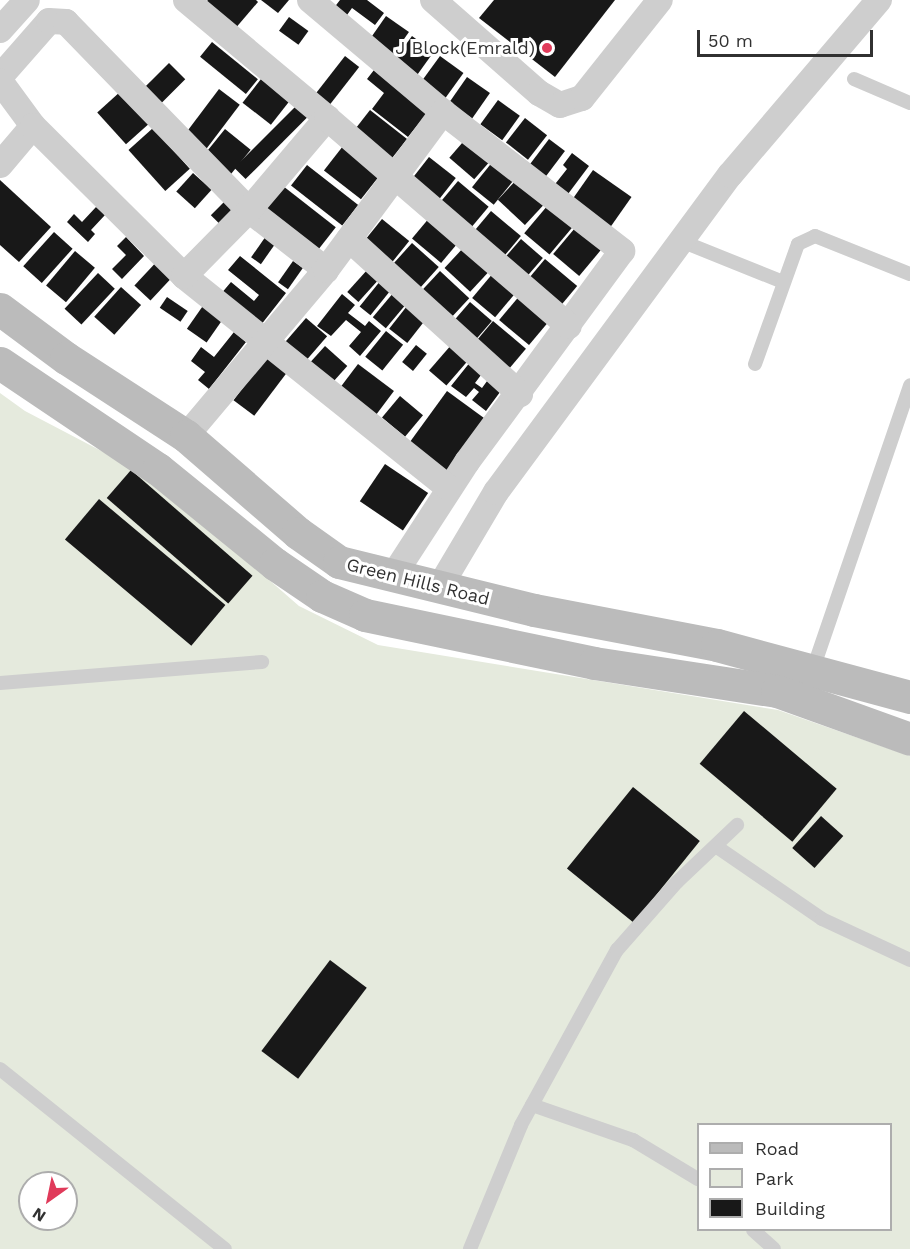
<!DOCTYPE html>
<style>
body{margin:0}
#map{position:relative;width:910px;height:1249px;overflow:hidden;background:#fff;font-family:"Work Sans",sans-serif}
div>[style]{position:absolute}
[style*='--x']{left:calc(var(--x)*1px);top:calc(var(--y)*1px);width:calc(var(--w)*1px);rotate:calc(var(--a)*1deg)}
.green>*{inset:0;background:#e5eadd}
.building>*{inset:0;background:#181818;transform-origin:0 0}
.lane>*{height:14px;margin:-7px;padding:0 7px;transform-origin:7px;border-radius:7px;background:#cecece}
.street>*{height:26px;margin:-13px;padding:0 13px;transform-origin:13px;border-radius:13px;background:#cecece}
.secondary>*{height:33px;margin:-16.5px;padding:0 16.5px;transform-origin:16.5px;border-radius:16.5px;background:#bbb}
.dots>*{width:16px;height:16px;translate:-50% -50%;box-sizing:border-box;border:3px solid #fff;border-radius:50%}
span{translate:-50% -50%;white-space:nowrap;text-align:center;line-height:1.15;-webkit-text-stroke:6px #fff;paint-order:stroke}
.poi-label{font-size:18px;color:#313131}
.right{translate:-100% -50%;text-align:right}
.street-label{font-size:18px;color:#313131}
.legend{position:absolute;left:697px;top:1123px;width:195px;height:108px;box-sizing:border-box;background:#fff;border:2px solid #adadad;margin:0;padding:8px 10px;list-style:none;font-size:18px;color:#313131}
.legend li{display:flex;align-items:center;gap:12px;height:30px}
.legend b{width:30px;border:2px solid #adadad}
.north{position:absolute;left:18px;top:1171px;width:60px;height:60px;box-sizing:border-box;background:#fff;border:2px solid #adadad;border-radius:50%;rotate:213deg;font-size:16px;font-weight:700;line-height:24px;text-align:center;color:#313131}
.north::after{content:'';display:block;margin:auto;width:21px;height:27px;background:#e03a5a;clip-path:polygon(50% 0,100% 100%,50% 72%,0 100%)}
.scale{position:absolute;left:697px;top:30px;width:176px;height:27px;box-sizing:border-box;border:3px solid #313131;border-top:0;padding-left:8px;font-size:18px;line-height:21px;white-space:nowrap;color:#313131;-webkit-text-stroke:4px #fff;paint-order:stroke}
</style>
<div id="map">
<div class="green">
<i style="clip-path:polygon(evenodd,0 393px,25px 411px,151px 477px,299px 606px,378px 645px,778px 710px,910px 756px,910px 1249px,0 1249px,0 393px,698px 1124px,890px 1124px,890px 1230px,698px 1230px,698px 1124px,0 393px,30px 1183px,66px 1183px,66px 1219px,30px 1219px,30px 1183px)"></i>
</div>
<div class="building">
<i style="clip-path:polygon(208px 0,256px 0,258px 2px,234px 30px,203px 5px)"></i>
<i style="clip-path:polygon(261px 0,289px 0,278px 13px)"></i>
<i style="clip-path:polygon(340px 0,367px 0,384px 13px,375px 25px,352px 8px,342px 22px,330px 13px)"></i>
<i style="clip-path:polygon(494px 0,615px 0,555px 77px,479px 18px)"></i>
<i style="left:386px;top:16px;width:28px;height:31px;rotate:35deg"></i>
<i style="left:289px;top:17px;width:24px;height:17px;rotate:36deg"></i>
<i style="left:412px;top:36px;width:27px;height:30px;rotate:36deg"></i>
<i style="left:212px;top:42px;width:59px;height:19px;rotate:39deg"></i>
<i style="left:345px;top:56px;width:18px;height:50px;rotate:38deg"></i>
<i style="left:440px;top:56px;width:29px;height:31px;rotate:36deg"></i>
<i style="left:169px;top:63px;width:23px;height:40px;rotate:45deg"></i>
<i style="clip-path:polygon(374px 70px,428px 112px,408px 137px,372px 109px,384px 93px,367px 79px)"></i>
<i style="left:467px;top:77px;width:28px;height:31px;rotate:35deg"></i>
<i style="left:261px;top:79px;width:36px;height:30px;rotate:38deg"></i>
<i style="left:219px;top:89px;width:26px;height:56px;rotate:37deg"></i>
<i style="left:121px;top:91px;width:43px;height:32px;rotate:48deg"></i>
<i style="left:498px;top:100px;width:27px;height:30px;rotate:36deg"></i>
<i style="left:300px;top:102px;width:16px;height:93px;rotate:45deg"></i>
<i style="left:370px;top:110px;width:47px;height:30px;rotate:38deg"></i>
<i style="left:525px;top:118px;width:28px;height:31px;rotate:38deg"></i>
<i style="left:153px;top:128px;width:55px;height:33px;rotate:48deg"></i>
<i style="left:225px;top:129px;width:33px;height:36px;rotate:39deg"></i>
<i style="left:469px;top:135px;width:33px;height:30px;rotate:41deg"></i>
<i style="left:549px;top:139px;width:20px;height:32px;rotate:37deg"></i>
<i style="left:343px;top:146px;width:47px;height:31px;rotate:38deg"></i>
<i style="clip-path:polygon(572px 153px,589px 166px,565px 198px,552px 188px,567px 169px,563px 165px)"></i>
<i style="left:429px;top:157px;width:34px;height:33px;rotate:38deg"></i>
<i style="left:494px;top:160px;width:28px;height:35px;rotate:39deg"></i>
<i style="left:307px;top:165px;width:65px;height:26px;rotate:38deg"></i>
<i style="left:593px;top:170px;width:47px;height:41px;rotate:35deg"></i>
<i style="left:193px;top:173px;width:25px;height:25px;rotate:42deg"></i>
<i style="left:519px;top:177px;width:37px;height:31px;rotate:43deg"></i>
<i style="clip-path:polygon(0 180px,51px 227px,19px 262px,0 245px)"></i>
<i style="left:458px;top:181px;width:40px;height:30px;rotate:40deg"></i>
<i style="left:283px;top:186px;width:67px;height:34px;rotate:38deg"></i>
<i style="left:225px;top:201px;width:14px;height:20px;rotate:45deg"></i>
<i style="left:548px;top:205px;width:33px;height:37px;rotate:40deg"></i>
<i style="clip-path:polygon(96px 207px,105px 215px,91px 230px,95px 234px,88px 242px,67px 222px,74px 214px,82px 222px)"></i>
<i style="left:491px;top:211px;width:39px;height:29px;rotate:40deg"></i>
<i style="left:430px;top:217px;width:38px;height:28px;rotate:40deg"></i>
<i style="left:382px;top:219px;width:35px;height:33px;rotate:39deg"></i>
<i style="left:575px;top:228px;width:34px;height:34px;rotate:40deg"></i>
<i style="left:54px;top:232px;width:25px;height:46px;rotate:42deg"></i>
<i style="left:266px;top:236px;width:12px;height:26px;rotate:35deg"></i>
<i style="clip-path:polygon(126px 237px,144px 256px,122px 279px,112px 269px,126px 255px,117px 246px)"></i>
<i style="left:521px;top:239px;width:29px;height:26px;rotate:41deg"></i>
<i style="left:412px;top:243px;width:36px;height:31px;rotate:42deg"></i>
<i style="left:465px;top:246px;width:35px;height:30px;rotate:43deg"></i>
<i style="left:75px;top:251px;width:26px;height:45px;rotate:40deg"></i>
<i style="clip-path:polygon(240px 256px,286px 293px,257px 330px,220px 295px,231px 282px,254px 301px,259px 295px,228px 270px)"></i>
<i style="left:161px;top:257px;width:22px;height:39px;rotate:43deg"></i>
<i style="left:545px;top:259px;width:42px;height:28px;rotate:40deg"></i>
<i style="left:293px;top:261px;width:12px;height:26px;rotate:35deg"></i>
<i style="left:368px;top:269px;width:15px;height:31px;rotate:42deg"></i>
<i style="left:440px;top:271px;width:40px;height:28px;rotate:43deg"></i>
<i style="left:494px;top:272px;width:30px;height:34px;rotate:40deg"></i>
<i style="left:98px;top:273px;width:23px;height:49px;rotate:43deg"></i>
<i style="left:381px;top:280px;width:14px;height:34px;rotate:39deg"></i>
<i style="left:121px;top:287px;width:27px;height:40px;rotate:42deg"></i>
<i style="left:394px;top:292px;width:17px;height:33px;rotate:40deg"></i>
<i style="clip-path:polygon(342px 294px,355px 305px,348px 313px,365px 326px,369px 321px,381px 331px,360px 356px,349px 346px,361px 332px,346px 320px,331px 336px,317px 326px)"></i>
<i style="left:521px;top:294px;width:39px;height:34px;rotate:40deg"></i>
<i style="left:167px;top:297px;width:25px;height:13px;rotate:34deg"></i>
<i style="left:207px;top:300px;width:24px;height:35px;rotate:35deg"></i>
<i style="left:470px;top:302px;width:29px;height:27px;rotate:41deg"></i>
<i style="left:407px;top:306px;width:23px;height:29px;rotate:38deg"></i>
<i style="left:306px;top:318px;width:28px;height:32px;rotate:41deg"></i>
<i style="left:493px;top:321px;width:43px;height:28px;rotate:40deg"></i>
<i style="left:386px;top:331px;width:22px;height:33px;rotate:39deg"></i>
<i style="clip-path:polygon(234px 332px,246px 342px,209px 389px,198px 380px,205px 372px,191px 361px,201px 347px,214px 357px)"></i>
<i style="left:452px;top:344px;width:23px;height:35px;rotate:41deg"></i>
<i style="left:416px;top:345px;width:14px;height:22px;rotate:39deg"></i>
<i style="left:325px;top:346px;width:30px;height:25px;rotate:42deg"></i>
<i style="left:266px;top:357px;width:26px;height:54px;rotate:37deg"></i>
<i style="clip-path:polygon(471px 361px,484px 371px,475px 383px,482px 388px,490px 377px,503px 388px,486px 411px,472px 400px,479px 392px,474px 388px,466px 397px,451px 386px)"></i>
<i style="left:358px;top:364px;width:45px;height:33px;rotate:37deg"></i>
<i style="left:447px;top:391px;width:47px;height:69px;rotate:36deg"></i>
<i style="left:400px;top:396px;width:30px;height:28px;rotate:40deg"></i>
<i style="left:385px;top:464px;width:52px;height:45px;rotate:34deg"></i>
<i style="left:131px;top:470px;width:161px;height:37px;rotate:41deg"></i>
<i style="left:99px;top:499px;width:165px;height:53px;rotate:40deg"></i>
<i style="left:744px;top:711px;width:121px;height:69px;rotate:40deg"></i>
<i style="left:633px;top:787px;width:86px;height:105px;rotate:39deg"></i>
<i style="left:821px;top:816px;width:30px;height:43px;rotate:42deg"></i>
<i style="left:330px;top:960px;width:46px;height:114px;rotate:37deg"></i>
</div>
<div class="lane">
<i style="--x:854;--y:79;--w:61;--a:23.2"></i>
<i style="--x:681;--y:241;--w:110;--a:21.9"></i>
<i style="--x:755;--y:364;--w:127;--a:-70.3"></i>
<i style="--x:798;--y:244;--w:19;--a:-25"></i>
<i style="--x:815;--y:236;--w:102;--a:21.8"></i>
<i style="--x:813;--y:669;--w:300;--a:-71.1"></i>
<i style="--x:0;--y:683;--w:263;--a:-4.6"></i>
<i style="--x:717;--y:847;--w:127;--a:34.4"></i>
<i style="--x:822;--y:919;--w:97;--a:25"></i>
<i style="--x:0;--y:1069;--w:288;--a:38.7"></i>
<i style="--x:532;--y:1105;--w:107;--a:19.1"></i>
<i style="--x:633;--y:1140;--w:76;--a:31"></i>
<i style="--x:753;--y:1230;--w:28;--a:42"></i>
<i style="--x:470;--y:1249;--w:134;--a:-67.6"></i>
<i style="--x:521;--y:1125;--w:200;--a:-61.3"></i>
<i style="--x:617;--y:950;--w:91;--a:-48.6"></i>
<i style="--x:677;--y:882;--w:83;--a:-43.5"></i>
</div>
<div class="street">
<i style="--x:186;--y:0;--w:184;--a:39.9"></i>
<i style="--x:310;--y:0;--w:174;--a:40.1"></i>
<i style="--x:443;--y:112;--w:227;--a:37.8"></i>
<i style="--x:622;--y:251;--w:262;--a:126.3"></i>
<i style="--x:467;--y:462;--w:136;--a:123"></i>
<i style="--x:433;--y:0;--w:141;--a:41.3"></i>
<i style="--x:539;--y:93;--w:24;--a:30"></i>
<i style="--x:560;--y:105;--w:23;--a:-18"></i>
<i style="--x:582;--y:98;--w:125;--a:-51.5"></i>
<i style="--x:0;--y:30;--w:40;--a:-48"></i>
<i style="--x:0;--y:77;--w:74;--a:-48.8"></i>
<i style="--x:49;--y:21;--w:17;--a:3"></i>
<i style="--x:66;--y:22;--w:262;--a:45.8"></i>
<i style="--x:249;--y:210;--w:98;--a:37.9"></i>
<i style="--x:0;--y:81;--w:56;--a:53.7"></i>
<i style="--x:0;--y:165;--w:51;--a:-49.8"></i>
<i style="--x:33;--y:126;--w:213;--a:44.8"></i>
<i style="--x:184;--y:276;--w:339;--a:38.7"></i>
<i style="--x:349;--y:239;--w:231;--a:42.2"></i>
<i style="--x:184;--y:276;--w:93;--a:-45.4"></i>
<i style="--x:249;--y:210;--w:121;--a:-49.7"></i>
<i style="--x:327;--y:118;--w:319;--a:40.7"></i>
<i style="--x:186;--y:436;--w:217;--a:-49.9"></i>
<i style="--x:326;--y:270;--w:197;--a:-53.5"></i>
<i style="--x:439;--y:588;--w:112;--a:-59.3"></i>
<i style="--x:496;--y:492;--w:394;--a:-53.6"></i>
<i style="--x:730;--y:175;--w:230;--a:-49.6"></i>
</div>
<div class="secondary">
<i style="--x:0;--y:309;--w:82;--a:36.6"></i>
<i style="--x:66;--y:358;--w:143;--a:33"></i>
<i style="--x:186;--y:436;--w:148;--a:40.9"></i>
<i style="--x:298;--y:533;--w:50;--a:35.3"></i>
<i style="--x:339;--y:562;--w:201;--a:13.8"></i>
<i style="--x:534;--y:610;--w:186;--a:10.8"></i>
<i style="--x:717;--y:645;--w:200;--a:15.1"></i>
<i style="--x:0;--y:363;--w:190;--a:33.9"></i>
<i style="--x:158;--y:469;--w:151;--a:39.1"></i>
<i style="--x:275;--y:564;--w:57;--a:34.2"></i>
<i style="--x:322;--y:596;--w:47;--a:23.8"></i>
<i style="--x:365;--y:615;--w:234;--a:11.8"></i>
<i style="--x:594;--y:663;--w:185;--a:8.7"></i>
<i style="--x:777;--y:691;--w:141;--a:19.8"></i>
</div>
<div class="dots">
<i style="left:547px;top:48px;background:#e03a5a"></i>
</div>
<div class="poi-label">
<span class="right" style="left:535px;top:48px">J Block(Emrald)</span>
</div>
<div class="street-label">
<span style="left:418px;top:582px;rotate:14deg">Green Hills Road</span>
</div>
<ul class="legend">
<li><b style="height:8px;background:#bbb"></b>Road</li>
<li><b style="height:16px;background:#e5eadd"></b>Park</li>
<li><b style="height:16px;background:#181818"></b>Building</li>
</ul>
<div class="north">N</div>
<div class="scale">50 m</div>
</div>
